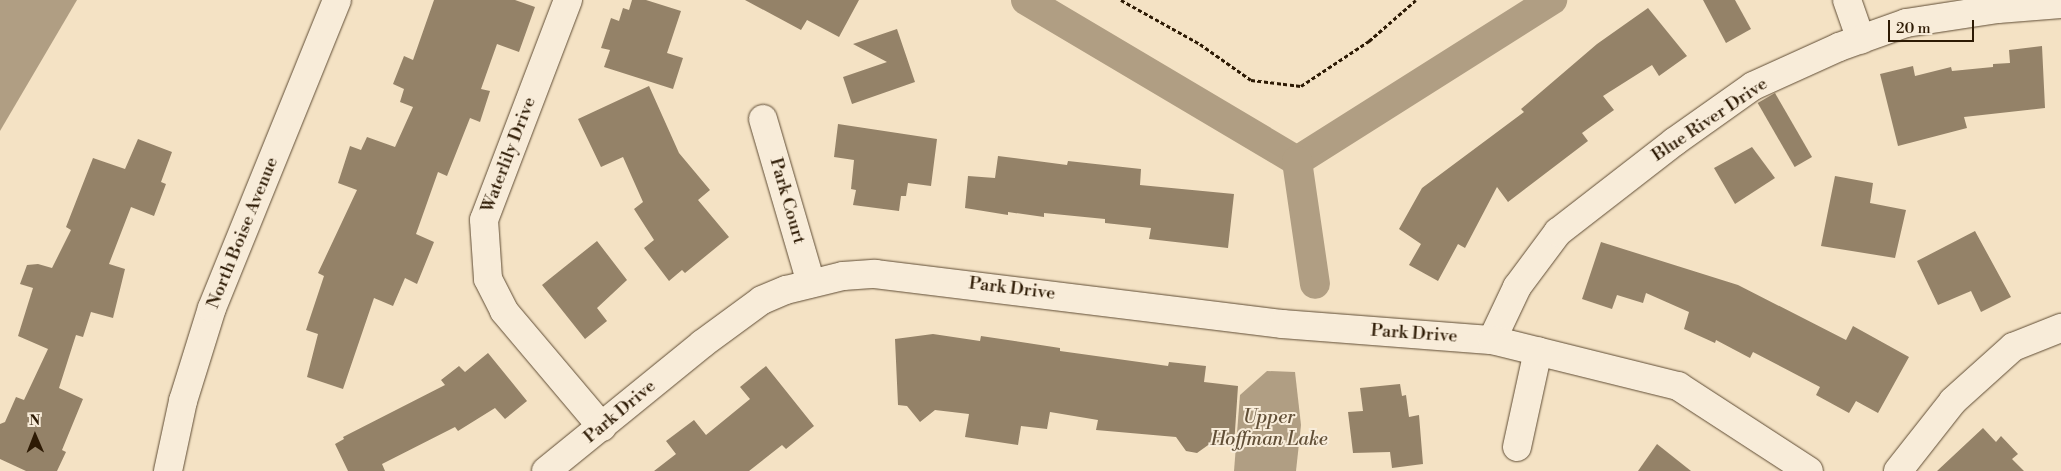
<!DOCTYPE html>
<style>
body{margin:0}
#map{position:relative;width:2061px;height:471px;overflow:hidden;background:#f4e2c4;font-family:"Libre Bodoni",serif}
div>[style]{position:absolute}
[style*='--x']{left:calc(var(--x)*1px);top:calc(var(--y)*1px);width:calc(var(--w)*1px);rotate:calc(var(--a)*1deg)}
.water>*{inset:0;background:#b09e83}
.canal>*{height:30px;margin:-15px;padding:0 15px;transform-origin:15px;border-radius:15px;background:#b09e83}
.building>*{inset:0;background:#948268;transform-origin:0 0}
.path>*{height:3px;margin-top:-1.5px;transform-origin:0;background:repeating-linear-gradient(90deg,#2d1a04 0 4px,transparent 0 6.5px)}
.roads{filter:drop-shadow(0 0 1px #5f4c34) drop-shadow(0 0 1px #5f4c34)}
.minor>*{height:28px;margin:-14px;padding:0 14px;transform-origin:14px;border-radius:14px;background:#f8ecd9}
span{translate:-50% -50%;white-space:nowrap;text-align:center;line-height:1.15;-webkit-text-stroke:4px #f8ecd9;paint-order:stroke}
.street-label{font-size:18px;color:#2d1a04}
.water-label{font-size:19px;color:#614f37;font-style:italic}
.north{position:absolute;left:10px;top:411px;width:50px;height:50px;-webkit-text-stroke:4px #f8ecd9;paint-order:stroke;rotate:359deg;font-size:14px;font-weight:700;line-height:20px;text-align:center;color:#2d1a04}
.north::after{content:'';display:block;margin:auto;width:18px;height:22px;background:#2d1a04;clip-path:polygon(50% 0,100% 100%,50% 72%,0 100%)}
.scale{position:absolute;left:1888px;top:20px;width:86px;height:22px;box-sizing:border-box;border:2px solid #2d1a04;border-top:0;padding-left:6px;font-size:15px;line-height:18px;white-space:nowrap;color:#2d1a04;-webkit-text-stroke:4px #f8ecd9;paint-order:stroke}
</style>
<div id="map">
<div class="water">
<i style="clip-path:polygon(0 0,77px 0,0 131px)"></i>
<i style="clip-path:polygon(1267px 371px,1295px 372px,1301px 425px,1296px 471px,1234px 471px,1240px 395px)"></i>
</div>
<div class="canal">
<i style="--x:1026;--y:0;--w:315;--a:30.7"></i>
<i style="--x:1297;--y:161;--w:302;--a:-32.3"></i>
<i style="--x:1297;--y:161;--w:124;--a:81.7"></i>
</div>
<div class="building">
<i style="clip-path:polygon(434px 0,515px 0,535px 7px,519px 52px,497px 44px,481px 89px,490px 91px,480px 122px,470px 118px,447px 176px,438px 172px,416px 234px,434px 242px,417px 284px,405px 278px,393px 306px,374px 298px,343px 389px,307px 377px,318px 334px,306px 330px,324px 276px,318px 273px,357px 190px,338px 183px,350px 146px,361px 150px,367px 137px,395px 147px,413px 107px,400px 102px,404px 89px,393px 84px,404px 56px,413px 60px)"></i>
<i style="clip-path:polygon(632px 0,646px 0,681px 11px,667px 53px,683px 58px,673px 89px,604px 67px,610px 50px,601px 48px,611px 18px,619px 21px,623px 8px,629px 10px)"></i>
<i style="clip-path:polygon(745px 0,859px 0,839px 37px,807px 20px,801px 30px)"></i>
<i style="clip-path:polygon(1703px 0,1735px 0,1751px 29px,1726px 43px)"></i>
<i style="clip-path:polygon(1648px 8px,1687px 56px,1659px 76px,1652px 65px,1603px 96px,1614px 110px,1582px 133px,1588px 141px,1508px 202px,1497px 187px,1465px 248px,1458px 244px,1438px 281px,1409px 265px,1421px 244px,1399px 229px,1422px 188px,1524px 112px,1521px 109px,1597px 44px)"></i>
<i style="clip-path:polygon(897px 29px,915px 82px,852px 104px,843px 77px,887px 62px,853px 44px)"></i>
<i style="clip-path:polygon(2042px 46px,2045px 108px,1964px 117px,1967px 128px,1898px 146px,1880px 74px,1913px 66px,1915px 76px,1951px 67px,1952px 71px,1993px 67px,1993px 64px,2010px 63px,2009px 50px)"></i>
<i style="clip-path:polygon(649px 86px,679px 153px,710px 190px,698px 200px,729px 237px,685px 273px,682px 270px,669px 281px,644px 248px,654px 240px,634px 209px,643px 202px,623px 157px,601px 167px,578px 119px)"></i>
<i style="left:1775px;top:93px;width:74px;height:20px;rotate:60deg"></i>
<i style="clip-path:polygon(838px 124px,937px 139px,931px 186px,908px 183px,906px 196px,901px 196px,899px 211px,853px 205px,856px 190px,851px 189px,854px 160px,834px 157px)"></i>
<i style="clip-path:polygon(138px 139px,172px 152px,161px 182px,166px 184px,154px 216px,131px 207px,109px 264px,125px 269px,113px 318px,91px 312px,83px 337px,76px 335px,59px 388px,83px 399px,62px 450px,66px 452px,57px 471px,26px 471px,0 459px,0 424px,5px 422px,16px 397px,24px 400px,48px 349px,18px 336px,33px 288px,20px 284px,27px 265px,38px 264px,52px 268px,71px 230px,66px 227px,93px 158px,125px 169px)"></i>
<i style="clip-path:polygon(1752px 147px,1775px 178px,1735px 204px,1714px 168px)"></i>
<i style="clip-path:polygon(998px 156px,1067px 165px,1068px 161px,1141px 169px,1140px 185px,1234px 194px,1228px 248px,1149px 239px,1151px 228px,1105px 223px,1105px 219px,1044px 213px,1044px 217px,1008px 212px,1008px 215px,965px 208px,968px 176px,995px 178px)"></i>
<i style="clip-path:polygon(1835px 176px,1873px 183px,1870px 203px,1906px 210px,1895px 258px,1821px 246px)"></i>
<i style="clip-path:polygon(1975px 231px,2011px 297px,1981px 312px,1971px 291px,1938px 305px,1917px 261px)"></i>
<i style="clip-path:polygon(597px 241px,627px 280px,597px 308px,607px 321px,585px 339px,542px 285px)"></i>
<i style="clip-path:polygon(1601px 242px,1738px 285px,1846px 340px,1853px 326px,1909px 357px,1878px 413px,1856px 401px,1849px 413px,1816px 395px,1820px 387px,1753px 352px,1750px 358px,1716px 340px,1715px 343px,1684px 329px,1689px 312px,1646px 293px,1643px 303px,1617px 295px,1612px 309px,1582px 299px)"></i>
<i style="clip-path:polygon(933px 334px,980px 341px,981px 336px,1060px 348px,1060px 351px,1168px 366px,1169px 362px,1206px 366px,1204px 382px,1238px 386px,1234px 446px,1211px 443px,1197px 453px,1186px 451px,1176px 437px,1096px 430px,1098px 420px,1050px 412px,1047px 429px,1021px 426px,1018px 445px,965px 437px,969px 414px,935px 410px,920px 422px,907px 406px,898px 405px,895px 339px)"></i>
<i style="clip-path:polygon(488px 353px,527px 401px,505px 419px,495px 408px,458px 431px,455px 427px,382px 464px,385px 471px,348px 471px,335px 444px,344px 439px,343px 437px,445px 385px,441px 380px,459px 366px,465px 372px)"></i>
<i style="clip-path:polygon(766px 366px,814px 426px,786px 449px,782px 445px,749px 471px,654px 471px,676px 454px,666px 441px,694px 420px,706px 435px,750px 399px,740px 387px)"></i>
<i style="clip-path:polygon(1400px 384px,1402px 396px,1406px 395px,1409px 417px,1419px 415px,1423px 464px,1392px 468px,1390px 452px,1353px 453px,1348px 412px,1363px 411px,1360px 388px)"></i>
<i style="clip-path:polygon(1983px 428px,1996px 442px,2001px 436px,2018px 454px,2012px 459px,2024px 471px,1937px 471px)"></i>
<i style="clip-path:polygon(1657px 444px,1691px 471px,1638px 471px)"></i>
</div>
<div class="path">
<i style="--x:1121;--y:0;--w:90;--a:29.1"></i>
<i style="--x:1200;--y:44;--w:62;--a:35.2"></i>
<i style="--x:1251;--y:80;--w:50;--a:6.8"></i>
<i style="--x:1301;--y:86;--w:82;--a:-33.5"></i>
<i style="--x:1369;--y:41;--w:62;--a:-41.1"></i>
</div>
<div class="roads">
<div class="minor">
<i style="--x:568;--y:0;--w:235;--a:110.9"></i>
<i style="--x:484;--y:220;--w:59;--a:86.1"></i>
<i style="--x:488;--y:279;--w:36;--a:63"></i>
<i style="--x:504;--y:311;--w:152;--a:49.8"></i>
<i style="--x:1847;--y:0;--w:42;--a:70.7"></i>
<i style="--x:763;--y:119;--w:171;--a:73.7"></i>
<i style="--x:1492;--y:340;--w:59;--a:-64.7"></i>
<i style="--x:1517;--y:287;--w:69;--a:-53.3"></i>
<i style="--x:1558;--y:232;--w:147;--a:-37.8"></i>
<i style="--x:1674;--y:142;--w:97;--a:-35.3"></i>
<i style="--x:1753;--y:86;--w:94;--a:-24.4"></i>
<i style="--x:1839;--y:47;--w:71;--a:-19.7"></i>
<i style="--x:1906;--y:23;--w:93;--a:-8.7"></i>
<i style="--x:1998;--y:9;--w:63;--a:-4.5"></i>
<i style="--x:1517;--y:447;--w:98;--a:-77.7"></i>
<i style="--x:168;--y:471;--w:72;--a:-77.9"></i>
<i style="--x:183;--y:401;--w:97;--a:-72.7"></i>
<i style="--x:212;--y:308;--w:332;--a:-67.9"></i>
<i style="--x:546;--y:471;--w:201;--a:-39.1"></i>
<i style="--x:702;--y:344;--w:74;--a:-36.3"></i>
<i style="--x:762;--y:300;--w:26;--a:-23"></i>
<i style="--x:786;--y:290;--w:59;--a:-13.8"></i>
<i style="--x:843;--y:276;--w:32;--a:-4"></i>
<i style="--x:875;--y:274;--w:411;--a:7"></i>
<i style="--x:1283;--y:324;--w:210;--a:4.4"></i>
<i style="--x:1492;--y:340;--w:192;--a:13.9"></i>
<i style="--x:1678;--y:386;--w:156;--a:33"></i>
<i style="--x:1898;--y:471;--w:89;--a:-51.8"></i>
<i style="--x:1953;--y:401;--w:81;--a:-42"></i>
<i style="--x:2013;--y:347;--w:52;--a:-21.6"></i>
</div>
</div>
<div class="street-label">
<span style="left:1710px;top:120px;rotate:-34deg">Blue River Drive</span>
<span style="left:509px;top:155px;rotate:-69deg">Waterlily Drive</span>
<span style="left:787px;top:201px;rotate:74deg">Park Court</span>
<span style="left:243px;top:233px;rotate:-68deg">North Boise Avenue</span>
<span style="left:1012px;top:289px;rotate:7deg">Park Drive</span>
<span style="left:1414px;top:334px;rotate:4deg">Park Drive</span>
<span style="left:620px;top:412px;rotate:-40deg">Park Drive</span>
</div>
<div class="water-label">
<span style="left:1269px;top:429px">Upper<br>Hoffman Lake</span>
</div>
<div class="north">N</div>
<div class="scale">20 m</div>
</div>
